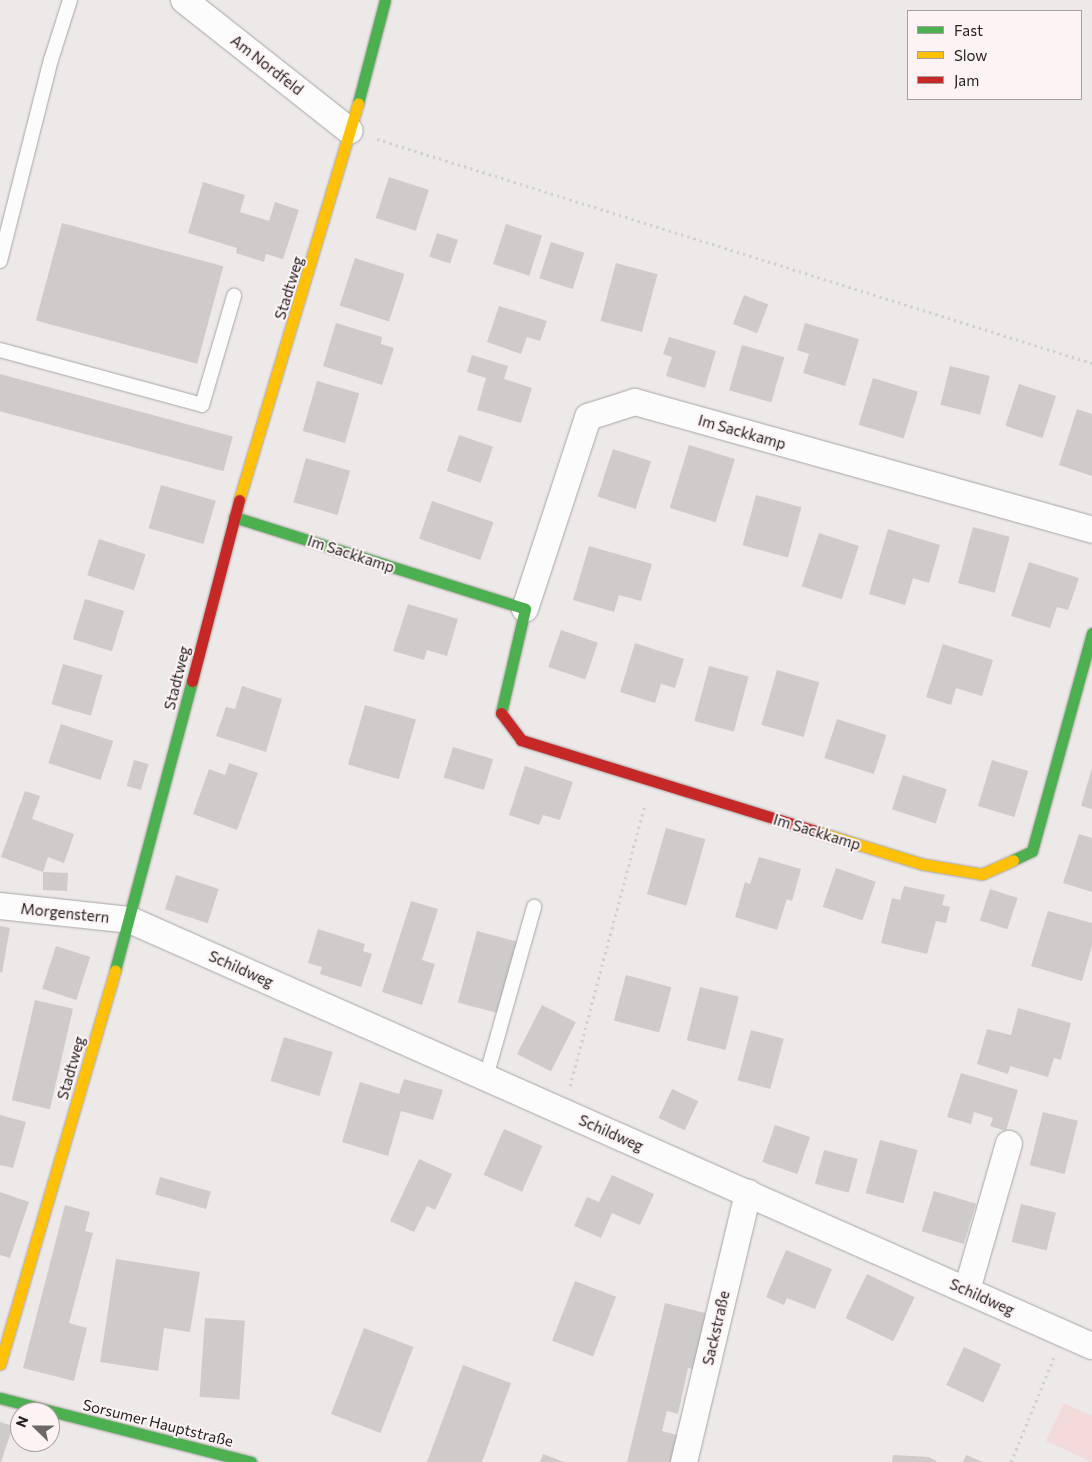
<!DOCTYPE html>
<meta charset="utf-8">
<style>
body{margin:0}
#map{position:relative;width:1092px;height:1462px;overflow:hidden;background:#eee9e9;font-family:Commissioner,sans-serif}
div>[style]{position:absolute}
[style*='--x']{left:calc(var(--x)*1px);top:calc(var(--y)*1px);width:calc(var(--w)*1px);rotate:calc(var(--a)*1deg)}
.green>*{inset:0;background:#f2dada}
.building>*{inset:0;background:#cfcbcb;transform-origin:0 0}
.path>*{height:3px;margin-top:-1.5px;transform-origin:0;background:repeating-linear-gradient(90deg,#d2d0d0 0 2.5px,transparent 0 6.5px)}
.roads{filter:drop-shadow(0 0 1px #a9a5a5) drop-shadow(0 0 1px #a9a5a5)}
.lane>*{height:14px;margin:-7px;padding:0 7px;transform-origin:7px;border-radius:7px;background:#fcfcfc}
.street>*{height:26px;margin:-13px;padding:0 13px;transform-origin:13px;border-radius:13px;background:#fcfcfc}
.fast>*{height:11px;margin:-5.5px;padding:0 5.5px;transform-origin:5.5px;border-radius:5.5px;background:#4caf50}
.slow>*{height:11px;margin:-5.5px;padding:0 5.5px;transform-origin:5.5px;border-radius:5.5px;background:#ffc107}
.jam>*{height:11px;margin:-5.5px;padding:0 5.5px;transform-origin:5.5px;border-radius:5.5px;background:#c62828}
span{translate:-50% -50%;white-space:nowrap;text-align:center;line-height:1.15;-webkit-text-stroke:4px #fef3f4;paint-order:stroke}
.street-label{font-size:15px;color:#262222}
.legend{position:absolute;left:907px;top:10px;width:175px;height:90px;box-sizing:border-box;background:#fef3f4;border:1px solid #a89fa0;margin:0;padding:6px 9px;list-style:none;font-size:15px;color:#262222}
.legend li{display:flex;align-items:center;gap:10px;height:25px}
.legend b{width:25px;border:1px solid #a89fa0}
.north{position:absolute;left:10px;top:1402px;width:50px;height:50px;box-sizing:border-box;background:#fef3f4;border:1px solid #a89fa0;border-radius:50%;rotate:292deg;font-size:14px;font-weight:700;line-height:20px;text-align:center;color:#262222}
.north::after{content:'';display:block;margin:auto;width:18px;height:22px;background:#6c6868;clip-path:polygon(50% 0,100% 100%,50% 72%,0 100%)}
</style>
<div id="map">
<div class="green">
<i style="clip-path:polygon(1064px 1403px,1092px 1416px,1092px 1462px,1046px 1441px)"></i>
</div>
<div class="building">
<i style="left:389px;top:177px;width:42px;height:43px;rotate:18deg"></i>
<i style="clip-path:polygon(203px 182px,245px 195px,240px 212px,269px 221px,275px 202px,299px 210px,283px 259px,266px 254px,264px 262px,236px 253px,237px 248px,188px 233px)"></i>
<i style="left:62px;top:223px;width:167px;height:101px;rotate:15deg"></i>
<i style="left:506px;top:224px;width:38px;height:42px;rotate:18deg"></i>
<i style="left:437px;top:233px;width:22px;height:25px;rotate:18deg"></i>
<i style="left:551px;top:242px;width:35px;height:38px;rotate:18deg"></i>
<i style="left:355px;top:258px;width:52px;height:50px;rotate:18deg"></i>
<i style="left:616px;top:263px;width:43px;height:60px;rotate:15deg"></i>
<i style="left:744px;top:295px;width:26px;height:31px;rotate:21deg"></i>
<i style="clip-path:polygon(499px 306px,547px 321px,540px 341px,527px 337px,521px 354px,487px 342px)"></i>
<i style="clip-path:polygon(336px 323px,382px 337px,381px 344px,394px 348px,382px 385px,323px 366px)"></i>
<i style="clip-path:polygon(805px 323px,859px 339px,845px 386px,803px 373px,809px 354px,797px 350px)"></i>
<i style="clip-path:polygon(669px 337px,716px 351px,705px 388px,666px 376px,672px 357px,663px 354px)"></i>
<i style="left:742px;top:345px;width:44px;height:47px;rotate:16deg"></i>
<i style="clip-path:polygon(472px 355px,508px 366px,504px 379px,532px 388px,521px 423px,477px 410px,486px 378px,467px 372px)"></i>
<i style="left:950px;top:366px;width:41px;height:40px;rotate:14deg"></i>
<i style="left:0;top:374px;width:241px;height:36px;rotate:15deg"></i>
<i style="left:873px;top:378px;width:47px;height:49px;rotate:17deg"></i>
<i style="left:317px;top:381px;width:44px;height:52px;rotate:16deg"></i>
<i style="left:1019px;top:384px;width:39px;height:44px;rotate:18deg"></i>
<i style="clip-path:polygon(1077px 409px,1092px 414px,1092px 476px,1059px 465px)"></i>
<i style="left:459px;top:435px;width:36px;height:38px;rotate:19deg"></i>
<i style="left:689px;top:445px;width:48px;height:66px;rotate:17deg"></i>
<i style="left:613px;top:449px;width:40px;height:50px;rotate:18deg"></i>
<i style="left:306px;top:458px;width:46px;height:46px;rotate:16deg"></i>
<i style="left:161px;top:485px;width:57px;height:45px;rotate:16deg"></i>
<i style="left:756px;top:495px;width:47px;height:52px;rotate:15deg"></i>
<i style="left:432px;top:501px;width:65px;height:40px;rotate:19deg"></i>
<i style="left:973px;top:527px;width:38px;height:58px;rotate:15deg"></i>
<i style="clip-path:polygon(888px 529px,940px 545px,929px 583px,913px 578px,905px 605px,869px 594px)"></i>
<i style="left:819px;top:533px;width:42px;height:56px;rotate:18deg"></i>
<i style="left:99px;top:539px;width:49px;height:38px;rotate:18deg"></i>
<i style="clip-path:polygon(589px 546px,652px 564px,641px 601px,619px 595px,614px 612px,573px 600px)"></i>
<i style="clip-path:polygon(1029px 562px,1079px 578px,1068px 610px,1057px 607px,1050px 628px,1011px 616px)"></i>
<i style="left:85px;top:599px;width:41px;height:42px;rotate:17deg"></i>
<i style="clip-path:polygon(408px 604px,458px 619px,447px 656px,427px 650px,424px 660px,393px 651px)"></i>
<i style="left:561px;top:630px;width:39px;height:39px;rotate:19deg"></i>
<i style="clip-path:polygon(635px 643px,684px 659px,675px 688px,661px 684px,655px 703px,620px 692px)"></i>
<i style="clip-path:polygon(943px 644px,993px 660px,982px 696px,956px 688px,951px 705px,926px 697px)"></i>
<i style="left:63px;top:664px;width:41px;height:42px;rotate:16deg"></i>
<i style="left:709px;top:666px;width:41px;height:57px;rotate:15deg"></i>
<i style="left:777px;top:670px;width:44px;height:57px;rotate:16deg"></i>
<i style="clip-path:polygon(242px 686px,282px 699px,266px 752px,216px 736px,226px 707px,235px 709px)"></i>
<i style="left:365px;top:705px;width:53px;height:62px;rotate:16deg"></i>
<i style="left:837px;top:719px;width:52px;height:41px;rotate:18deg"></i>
<i style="left:61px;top:724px;width:55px;height:41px;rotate:18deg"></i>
<i style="left:453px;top:747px;width:42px;height:32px;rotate:17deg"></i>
<i style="left:134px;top:760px;width:15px;height:27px;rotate:16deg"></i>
<i style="left:992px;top:760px;width:38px;height:48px;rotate:17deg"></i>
<i style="clip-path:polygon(229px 763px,258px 773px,237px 830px,193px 814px,209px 769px,225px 775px)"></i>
<i style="clip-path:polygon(525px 766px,573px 782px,560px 820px,543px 815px,539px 825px,509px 815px)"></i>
<i style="clip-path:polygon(1092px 768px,1092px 809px,1081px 806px)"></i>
<i style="left:903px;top:775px;width:46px;height:36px;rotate:18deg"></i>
<i style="clip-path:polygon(25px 791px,40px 796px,32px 819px,74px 834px,64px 863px,48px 857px,43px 872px,68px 873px,67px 891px,43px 890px,43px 872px,1px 857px)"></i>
<i style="left:666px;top:828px;width:41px;height:69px;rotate:16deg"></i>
<i style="clip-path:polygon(1079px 834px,1092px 838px,1092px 892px,1063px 883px)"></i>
<i style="clip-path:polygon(759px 857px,801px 869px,792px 901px,787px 899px,777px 930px,735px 917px,745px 882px,750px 884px)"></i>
<i style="left:836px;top:868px;width:42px;height:41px;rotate:19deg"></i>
<i style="left:176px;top:875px;width:45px;height:36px;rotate:18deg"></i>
<i style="clip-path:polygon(904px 886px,945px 895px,942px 905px,950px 907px,946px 923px,936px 921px,927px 954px,881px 943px,892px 898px,900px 900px)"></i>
<i style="left:990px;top:889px;width:29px;height:33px;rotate:18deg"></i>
<i style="clip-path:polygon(411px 901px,438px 909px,422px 960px,435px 964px,422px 1005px,382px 992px)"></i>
<i style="clip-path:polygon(1048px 911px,1092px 923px,1092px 945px,1082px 981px,1031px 966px)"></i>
<i style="clip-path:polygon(0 926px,10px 928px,2px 973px,0 972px)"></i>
<i style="clip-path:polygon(318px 929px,365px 944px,363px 951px,372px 954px,361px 987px,320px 974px,322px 967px,308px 963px)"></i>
<i style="left:477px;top:931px;width:42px;height:74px;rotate:15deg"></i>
<i style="left:56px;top:946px;width:36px;height:45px;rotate:18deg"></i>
<i style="left:626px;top:975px;width:47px;height:47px;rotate:15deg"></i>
<i style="left:700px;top:987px;width:40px;height:55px;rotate:14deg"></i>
<i style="left:35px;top:1000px;width:39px;height:103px;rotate:13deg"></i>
<i style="left:542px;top:1005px;width:38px;height:55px;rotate:27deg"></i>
<i style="clip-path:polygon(1018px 1008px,1071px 1023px,1061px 1060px,1054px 1058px,1048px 1077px,1010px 1066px,1008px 1074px,977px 1064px,987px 1029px,1011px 1035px)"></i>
<i style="left:751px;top:1030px;width:34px;height:52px;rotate:15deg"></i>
<i style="left:284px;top:1037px;width:51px;height:46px;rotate:17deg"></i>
<i style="clip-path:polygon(961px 1073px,1018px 1090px,1006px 1131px,990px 1126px,993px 1118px,974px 1112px,971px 1124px,947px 1117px)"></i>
<i style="clip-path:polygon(404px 1079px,443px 1090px,433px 1120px,401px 1111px,388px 1156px,342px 1142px,360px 1082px,399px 1094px)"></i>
<i style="left:672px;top:1089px;width:29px;height:32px;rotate:25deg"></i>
<i style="left:1043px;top:1112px;width:36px;height:55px;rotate:14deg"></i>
<i style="clip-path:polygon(0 1115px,26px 1122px,13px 1168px,0 1165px)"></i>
<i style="left:775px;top:1125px;width:37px;height:39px;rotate:19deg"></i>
<i style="left:504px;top:1129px;width:42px;height:50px;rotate:24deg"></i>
<i style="left:880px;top:1140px;width:39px;height:55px;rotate:15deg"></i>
<i style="left:824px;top:1150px;width:35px;height:35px;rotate:15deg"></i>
<i style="clip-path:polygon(419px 1159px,452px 1174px,435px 1210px,427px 1206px,414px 1232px,390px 1221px)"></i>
<i style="clip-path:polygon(612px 1175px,654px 1194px,640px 1225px,612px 1213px,601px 1238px,574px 1226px,587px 1197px,599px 1202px)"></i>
<i style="left:160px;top:1177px;width:53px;height:18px;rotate:16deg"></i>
<i style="left:934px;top:1191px;width:44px;height:42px;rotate:17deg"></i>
<i style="clip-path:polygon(0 1192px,29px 1202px,10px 1258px,0 1255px)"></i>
<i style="left:1021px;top:1204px;width:36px;height:39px;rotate:14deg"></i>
<i style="clip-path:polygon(65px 1205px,90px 1212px,85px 1231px,93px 1233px,69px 1323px,87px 1328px,74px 1381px,23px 1368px)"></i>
<i style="clip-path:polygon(786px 1250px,832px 1269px,815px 1309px,787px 1298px,784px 1305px,766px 1297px)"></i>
<i style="clip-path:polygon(116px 1259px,200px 1272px,190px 1332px,164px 1328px,158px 1371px,100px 1362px)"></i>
<i style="left:867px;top:1274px;width:53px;height:49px;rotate:26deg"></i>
<i style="left:575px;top:1281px;width:44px;height:64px;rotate:21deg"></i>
<i style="clip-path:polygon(665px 1303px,713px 1315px,700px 1371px,688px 1368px,678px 1414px,667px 1411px,662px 1431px,684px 1437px,678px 1462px,627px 1462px)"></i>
<i style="left:205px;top:1318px;width:40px;height:79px;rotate:4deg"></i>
<i style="left:364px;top:1328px;width:53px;height:92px;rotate:21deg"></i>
<i style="left:964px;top:1347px;width:41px;height:42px;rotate:25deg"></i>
<i style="clip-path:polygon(463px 1365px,511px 1383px,482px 1462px,427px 1462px)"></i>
<i style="clip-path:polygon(0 1422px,13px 1426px,1px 1462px,0 1462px)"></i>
<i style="clip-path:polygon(543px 1454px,564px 1462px,540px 1462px)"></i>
<i style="clip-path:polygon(893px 1455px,929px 1457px,938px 1462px,892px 1462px)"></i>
<i style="clip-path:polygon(966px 1455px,983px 1462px,963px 1462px)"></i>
</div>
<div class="path">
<i style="--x:377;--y:139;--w:749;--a:17.4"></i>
<i style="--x:570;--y:1086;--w:291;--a:-75.1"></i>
<i style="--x:1011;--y:1462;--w:113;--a:-67.7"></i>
</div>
<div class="roads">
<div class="lane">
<i style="--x:0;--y:261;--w:207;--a:-75.8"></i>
<i style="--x:51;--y:60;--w:63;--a:-72.4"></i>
<i style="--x:0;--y:350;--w:209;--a:15.2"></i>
<i style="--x:202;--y:405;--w:114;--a:-73.6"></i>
<i style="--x:486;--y:1077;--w:177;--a:-74.2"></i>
</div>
<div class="street">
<i style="--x:184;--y:0;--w:211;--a:38.3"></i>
<i style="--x:525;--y:609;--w:202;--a:-71.8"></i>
<i style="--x:588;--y:417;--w:49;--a:-17.7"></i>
<i style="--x:635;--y:402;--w:475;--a:15.6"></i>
<i style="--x:0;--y:906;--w:131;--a:6.1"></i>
<i style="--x:130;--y:920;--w:1052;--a:23.89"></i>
<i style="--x:967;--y:1290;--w:152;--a:-74"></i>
<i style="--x:684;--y:1462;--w:277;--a:-76.6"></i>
</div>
<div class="fast">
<i style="--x:358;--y:103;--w:106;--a:-75.3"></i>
<i style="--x:234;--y:517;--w:305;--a:17.5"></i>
<i style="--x:525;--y:609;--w:107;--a:103"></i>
<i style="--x:1013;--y:860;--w:21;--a:-25"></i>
<i style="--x:1032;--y:851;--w:226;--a:-74.6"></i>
<i style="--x:115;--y:970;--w:299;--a:-75.1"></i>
<i style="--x:0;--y:1398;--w:259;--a:14.3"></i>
</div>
<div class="slow">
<i style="--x:239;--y:500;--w:414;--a:-73.3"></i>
<i style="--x:818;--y:832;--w:109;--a:17.1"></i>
<i style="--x:922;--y:864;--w:61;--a:9.5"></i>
<i style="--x:982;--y:874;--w:34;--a:-24"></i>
<i style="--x:0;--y:1364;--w:410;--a:-73.7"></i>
</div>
<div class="jam">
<i style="--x:192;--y:681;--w:187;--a:-75.4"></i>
<i style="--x:501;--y:713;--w:34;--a:53"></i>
<i style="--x:521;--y:740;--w:311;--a:17.2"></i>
</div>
</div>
<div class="street-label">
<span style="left:267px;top:65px;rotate:38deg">Am Nordfeld</span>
<span style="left:289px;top:288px;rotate:-73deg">Stadtweg</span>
<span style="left:742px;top:432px;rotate:16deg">Im Sackkamp</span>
<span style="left:351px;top:554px;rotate:18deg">Im Sackkamp</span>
<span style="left:177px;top:678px;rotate:-76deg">Stadtweg</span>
<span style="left:817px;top:832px;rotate:17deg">Im Sackkamp</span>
<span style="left:65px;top:913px;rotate:6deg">Morgenstern</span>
<span style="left:241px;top:969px;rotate:24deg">Schildweg</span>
<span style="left:71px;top:1068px;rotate:-74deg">Stadtweg</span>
<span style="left:611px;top:1133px;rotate:24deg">Schildweg</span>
<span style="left:982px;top:1297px;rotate:24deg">Schildweg</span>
<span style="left:716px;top:1328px;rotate:-77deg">Sackstraße</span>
<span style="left:158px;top:1423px;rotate:14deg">Sorsumer Hauptstraße</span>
</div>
<ul class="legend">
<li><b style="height:6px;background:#4caf50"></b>Fast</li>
<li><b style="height:6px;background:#ffc107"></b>Slow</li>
<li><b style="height:6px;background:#c62828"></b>Jam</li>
</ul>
<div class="north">N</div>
</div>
